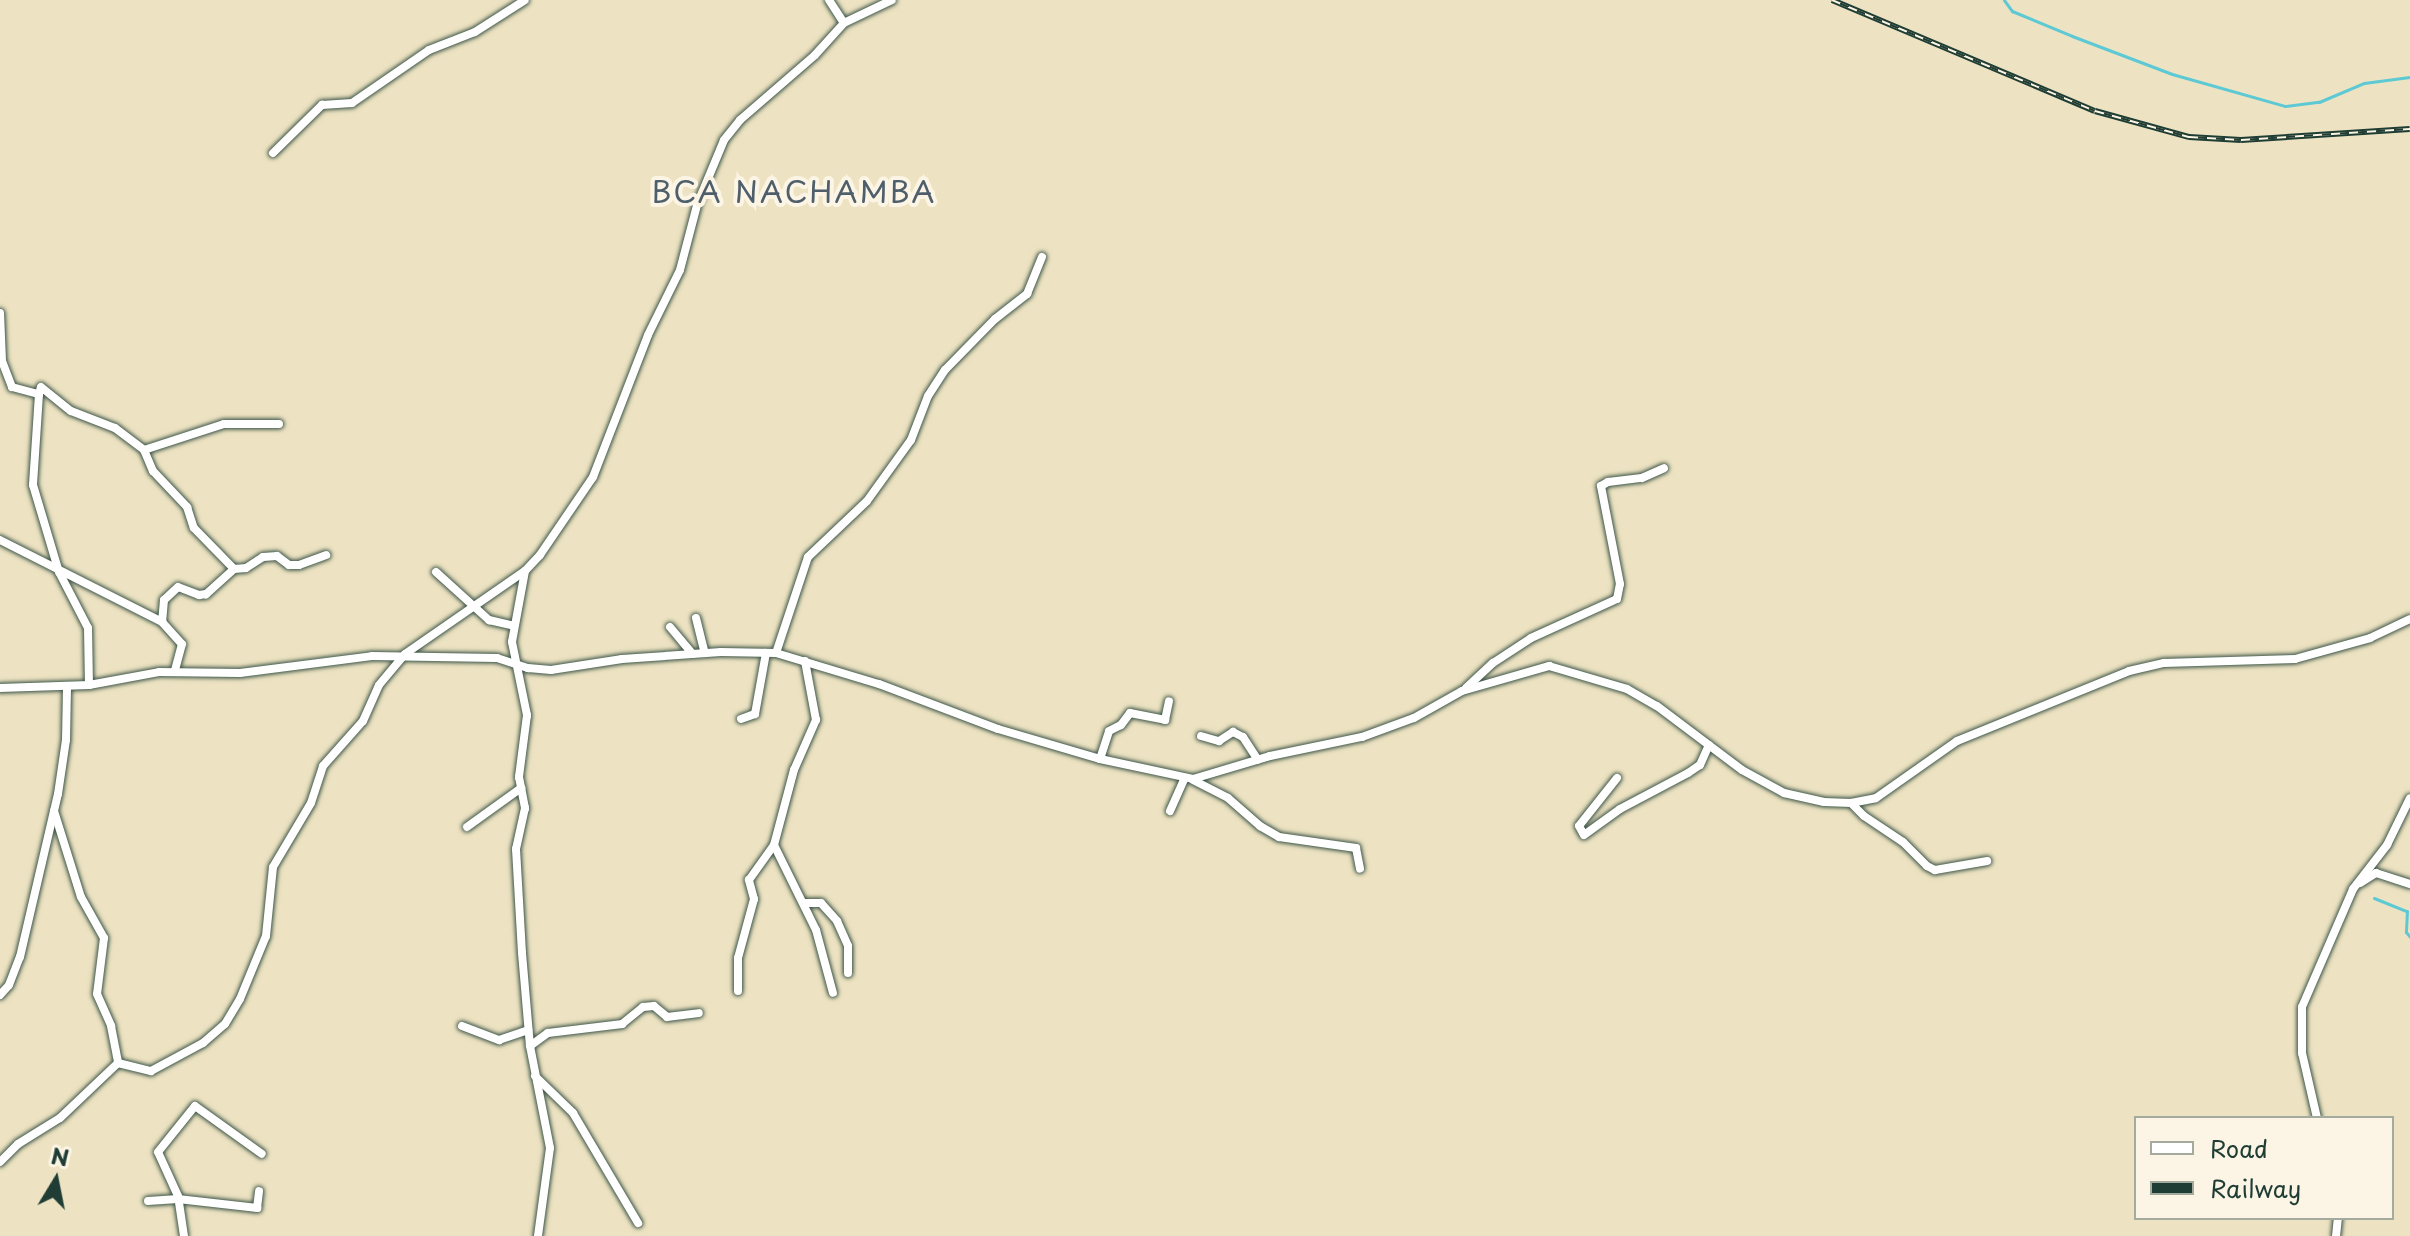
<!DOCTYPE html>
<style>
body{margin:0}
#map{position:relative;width:2410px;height:1236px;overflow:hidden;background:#ede3c2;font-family:"Playpen Sans",sans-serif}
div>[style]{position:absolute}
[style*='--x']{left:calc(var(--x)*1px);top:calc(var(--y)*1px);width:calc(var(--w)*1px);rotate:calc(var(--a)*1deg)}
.stream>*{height:3px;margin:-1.5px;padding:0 1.5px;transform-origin:1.5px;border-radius:1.5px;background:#5dc9d4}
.roads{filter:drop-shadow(0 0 2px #3e5649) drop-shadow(0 0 2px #3e5649)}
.street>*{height:8px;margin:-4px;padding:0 4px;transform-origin:4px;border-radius:4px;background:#fff}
.rail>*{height:6px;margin-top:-3px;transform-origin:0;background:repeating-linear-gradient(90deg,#fcf5e5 0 9px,#1f3d34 0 18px);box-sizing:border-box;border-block:2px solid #1f3d34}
span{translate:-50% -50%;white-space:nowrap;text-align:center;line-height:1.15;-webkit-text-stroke:8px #fcf5e5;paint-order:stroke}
.quarter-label{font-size:30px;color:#4e5f6b;letter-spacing:2px}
.legend{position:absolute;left:2134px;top:1116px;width:260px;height:104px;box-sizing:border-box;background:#fcf5e5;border:2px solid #a4ab9e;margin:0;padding:10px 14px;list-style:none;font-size:24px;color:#1f3d34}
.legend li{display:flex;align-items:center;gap:16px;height:40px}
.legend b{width:40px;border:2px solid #a4ab9e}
.north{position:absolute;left:16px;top:1140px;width:80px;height:80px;-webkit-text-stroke:6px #fcf5e5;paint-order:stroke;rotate:10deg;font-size:22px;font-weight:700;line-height:32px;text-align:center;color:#1f3d34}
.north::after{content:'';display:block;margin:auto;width:28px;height:36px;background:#1f3d34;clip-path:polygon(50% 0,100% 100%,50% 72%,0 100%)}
</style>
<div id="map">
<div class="stream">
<i style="--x:2004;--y:0;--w:14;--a:54"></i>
<i style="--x:2012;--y:11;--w:65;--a:22.6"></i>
<i style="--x:2072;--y:36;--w:107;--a:20.8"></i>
<i style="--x:2172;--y:74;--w:117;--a:15.8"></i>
<i style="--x:2285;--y:106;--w:34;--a:-7"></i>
<i style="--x:2319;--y:102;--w:49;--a:-22.9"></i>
<i style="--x:2364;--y:83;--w:46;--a:-7.4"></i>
<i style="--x:2374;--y:898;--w:35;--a:22"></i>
<i style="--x:2407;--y:911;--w:21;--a:93"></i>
<i style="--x:2406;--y:932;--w:6;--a:51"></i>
</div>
<div class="roads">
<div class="street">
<i style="--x:829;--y:0;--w:27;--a:57"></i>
<i style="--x:273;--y:153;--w:69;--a:-44.4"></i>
<i style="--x:322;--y:105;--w:30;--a:-4"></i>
<i style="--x:352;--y:103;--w:93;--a:-34.5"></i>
<i style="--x:429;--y:50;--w:49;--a:-21.4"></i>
<i style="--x:475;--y:32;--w:59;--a:-32.6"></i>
<i style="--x:0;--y:313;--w:48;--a:87.6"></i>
<i style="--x:2;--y:361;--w:28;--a:69"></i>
<i style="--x:12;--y:387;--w:28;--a:15"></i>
<i style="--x:39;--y:394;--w:7;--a:-74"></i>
<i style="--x:41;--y:387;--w:38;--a:39"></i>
<i style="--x:71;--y:411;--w:47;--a:21.1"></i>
<i style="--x:115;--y:428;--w:36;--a:37"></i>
<i style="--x:144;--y:450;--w:84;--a:-18"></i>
<i style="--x:224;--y:424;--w:55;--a:0"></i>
<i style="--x:39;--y:394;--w:91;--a:93.8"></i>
<i style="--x:33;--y:485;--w:91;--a:73.4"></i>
<i style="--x:59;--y:572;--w:63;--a:62.6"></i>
<i style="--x:88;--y:628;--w:57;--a:89"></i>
<i style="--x:144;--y:450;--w:23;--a:67"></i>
<i style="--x:153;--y:471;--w:50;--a:46.6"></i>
<i style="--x:187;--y:507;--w:22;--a:72"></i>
<i style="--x:194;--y:528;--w:57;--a:45.7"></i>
<i style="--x:234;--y:569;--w:38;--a:138"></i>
<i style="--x:206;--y:594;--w:7;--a:172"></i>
<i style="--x:199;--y:595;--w:22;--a:-159"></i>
<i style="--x:178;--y:587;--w:19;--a:137"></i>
<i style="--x:164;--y:600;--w:22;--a:95"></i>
<i style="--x:0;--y:540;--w:182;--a:26.8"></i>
<i style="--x:162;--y:622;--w:30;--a:48"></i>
<i style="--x:182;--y:644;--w:28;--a:105"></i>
<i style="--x:234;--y:569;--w:12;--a:-5"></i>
<i style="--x:246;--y:568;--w:20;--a:-33"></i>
<i style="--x:263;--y:557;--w:14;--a:-4"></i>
<i style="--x:277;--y:556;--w:15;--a:37"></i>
<i style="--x:289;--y:565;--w:10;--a:0"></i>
<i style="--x:299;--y:565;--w:29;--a:-20"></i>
<i style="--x:525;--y:571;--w:72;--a:100.4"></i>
<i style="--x:512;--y:642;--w:75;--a:78.4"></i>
<i style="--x:527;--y:715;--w:63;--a:97.4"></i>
<i style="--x:519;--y:777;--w:32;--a:79"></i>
<i style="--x:525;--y:808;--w:42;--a:102.4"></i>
<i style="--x:516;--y:849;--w:104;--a:86.7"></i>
<i style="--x:522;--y:953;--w:93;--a:85.1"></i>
<i style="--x:530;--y:1046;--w:104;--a:78.9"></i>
<i style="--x:550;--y:1148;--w:89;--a:97.8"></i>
<i style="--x:436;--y:572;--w:72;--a:42.2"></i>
<i style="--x:489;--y:620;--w:26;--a:13"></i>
<i style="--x:696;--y:618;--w:36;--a:76"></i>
<i style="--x:670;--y:627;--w:35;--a:50"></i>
<i style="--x:776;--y:653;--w:101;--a:-71.6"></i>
<i style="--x:808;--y:557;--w:81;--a:-43.5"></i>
<i style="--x:867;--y:501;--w:75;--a:-54.2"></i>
<i style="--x:911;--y:440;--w:47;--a:-68.9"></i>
<i style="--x:928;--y:396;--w:31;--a:-57"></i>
<i style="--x:945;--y:370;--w:71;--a:-45.6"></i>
<i style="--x:995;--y:319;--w:41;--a:-38"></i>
<i style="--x:1027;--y:294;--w:40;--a:-68"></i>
<i style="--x:0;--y:688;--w:89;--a:-1.9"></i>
<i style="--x:89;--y:685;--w:71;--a:-10.5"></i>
<i style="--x:159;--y:672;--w:81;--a:0.7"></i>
<i style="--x:240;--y:673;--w:133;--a:-7.3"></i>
<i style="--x:372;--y:656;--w:125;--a:0.9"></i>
<i style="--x:497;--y:658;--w:33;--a:18"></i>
<i style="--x:528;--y:668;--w:23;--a:5"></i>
<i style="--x:551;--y:670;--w:72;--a:-8.8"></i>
<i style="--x:622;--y:659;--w:99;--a:-4"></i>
<i style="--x:721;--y:652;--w:55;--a:1"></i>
<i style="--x:776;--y:653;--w:108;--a:16.8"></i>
<i style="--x:879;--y:684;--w:127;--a:20.7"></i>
<i style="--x:998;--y:729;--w:106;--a:16.4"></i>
<i style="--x:1100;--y:759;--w:95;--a:12.1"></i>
<i style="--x:1193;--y:779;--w:80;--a:-16.6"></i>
<i style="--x:1270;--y:756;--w:94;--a:-11.7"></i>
<i style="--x:1362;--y:737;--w:55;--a:-20.1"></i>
<i style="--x:1414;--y:718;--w:55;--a:-29.4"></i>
<i style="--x:1462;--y:691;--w:91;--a:-16"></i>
<i style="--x:1549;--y:666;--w:81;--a:16.4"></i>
<i style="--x:1627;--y:689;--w:34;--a:30"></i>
<i style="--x:1657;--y:706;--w:106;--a:37"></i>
<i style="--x:1742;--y:770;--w:48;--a:28.7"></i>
<i style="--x:1784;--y:793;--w:41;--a:12.7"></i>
<i style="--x:1824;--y:802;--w:27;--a:2"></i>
<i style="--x:1851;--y:803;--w:25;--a:-11"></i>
<i style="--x:1876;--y:798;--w:99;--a:-35.1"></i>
<i style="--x:1957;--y:741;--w:186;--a:-22.1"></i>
<i style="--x:2129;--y:671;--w:36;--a:-13"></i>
<i style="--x:2164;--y:663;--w:131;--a:-1.7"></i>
<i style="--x:2295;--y:659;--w:78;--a:-15.6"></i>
<i style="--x:2370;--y:638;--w:44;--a:-25.4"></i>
<i style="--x:1466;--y:688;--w:37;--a:-43"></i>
<i style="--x:1493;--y:663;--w:45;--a:-33.3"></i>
<i style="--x:1531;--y:638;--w:94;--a:-24.4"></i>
<i style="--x:1617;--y:599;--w:15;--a:-79"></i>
<i style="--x:1620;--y:584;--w:100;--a:-101"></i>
<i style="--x:1601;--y:486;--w:8;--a:-30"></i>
<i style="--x:1608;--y:482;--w:34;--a:-7"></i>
<i style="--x:1642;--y:478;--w:24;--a:-24"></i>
<i style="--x:741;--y:719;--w:15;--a:-20"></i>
<i style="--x:755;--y:714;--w:62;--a:-79.8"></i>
<i style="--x:1201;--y:736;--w:19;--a:16"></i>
<i style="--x:1219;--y:741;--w:17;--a:-33"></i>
<i style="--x:1233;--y:732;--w:11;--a:27"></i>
<i style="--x:1243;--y:737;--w:27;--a:57"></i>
<i style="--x:1100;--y:759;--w:29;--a:-72"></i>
<i style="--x:1109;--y:731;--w:13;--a:-27"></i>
<i style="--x:1121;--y:725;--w:15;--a:-53"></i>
<i style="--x:1130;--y:713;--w:36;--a:11"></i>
<i style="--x:1165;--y:720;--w:19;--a:-78"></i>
<i style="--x:1617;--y:778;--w:61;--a:128.4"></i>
<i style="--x:1579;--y:826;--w:10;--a:61"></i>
<i style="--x:1584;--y:835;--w:44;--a:-35.8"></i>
<i style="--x:1620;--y:809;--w:77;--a:-27.9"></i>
<i style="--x:1688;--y:773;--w:14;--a:-34"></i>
<i style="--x:1700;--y:765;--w:22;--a:-66"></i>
<i style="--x:1193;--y:780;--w:39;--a:27"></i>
<i style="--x:1228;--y:798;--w:43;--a:41.2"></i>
<i style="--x:1260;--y:826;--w:22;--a:30"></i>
<i style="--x:1279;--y:837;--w:78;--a:8.1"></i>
<i style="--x:1356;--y:848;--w:21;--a:79"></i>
<i style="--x:1851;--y:803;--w:18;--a:45"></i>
<i style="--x:1864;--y:816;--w:47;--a:33.7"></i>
<i style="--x:1903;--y:842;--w:34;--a:45"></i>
<i style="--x:1927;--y:866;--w:9;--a:27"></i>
<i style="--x:1935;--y:870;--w:53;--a:-9.8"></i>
<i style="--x:54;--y:811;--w:90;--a:72.6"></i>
<i style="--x:81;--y:897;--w:47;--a:60.7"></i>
<i style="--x:104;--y:938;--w:56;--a:97.1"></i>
<i style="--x:97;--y:994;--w:35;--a:66"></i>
<i style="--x:111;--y:1026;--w:38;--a:79"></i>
<i style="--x:118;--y:1063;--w:34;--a:14"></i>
<i style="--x:151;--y:1071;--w:59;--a:-28.3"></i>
<i style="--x:203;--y:1043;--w:29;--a:-41"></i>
<i style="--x:225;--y:1024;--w:29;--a:-59"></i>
<i style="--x:240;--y:999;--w:68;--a:-67.6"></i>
<i style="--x:266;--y:936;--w:69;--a:-84.2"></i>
<i style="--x:273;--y:867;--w:74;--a:-59.3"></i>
<i style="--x:311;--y:803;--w:39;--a:-72"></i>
<i style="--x:323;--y:766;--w:60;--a:-48.4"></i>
<i style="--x:363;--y:721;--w:39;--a:-66"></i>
<i style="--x:379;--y:685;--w:40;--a:-50"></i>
<i style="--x:405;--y:654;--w:146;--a:-34.7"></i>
<i style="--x:525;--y:571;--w:22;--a:-47"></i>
<i style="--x:540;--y:555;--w:94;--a:-55.8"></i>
<i style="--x:593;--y:477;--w:152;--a:-68.8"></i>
<i style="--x:648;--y:335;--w:72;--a:-63.8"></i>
<i style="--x:680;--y:270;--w:67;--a:-75.3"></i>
<i style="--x:697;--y:205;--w:70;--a:-67.4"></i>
<i style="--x:724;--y:140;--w:26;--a:-51"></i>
<i style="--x:740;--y:120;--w:99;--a:-40.9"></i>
<i style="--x:815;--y:55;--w:43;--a:-47.8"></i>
<i style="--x:844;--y:23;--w:53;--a:-25.6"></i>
<i style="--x:1170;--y:811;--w:35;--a:-66"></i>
<i style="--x:467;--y:827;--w:67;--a:-35.8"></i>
<i style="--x:774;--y:845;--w:95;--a:63.7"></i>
<i style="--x:816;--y:930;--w:65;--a:74.9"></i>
<i style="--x:2360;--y:883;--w:19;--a:-32"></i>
<i style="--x:2376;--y:873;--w:36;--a:18"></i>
<i style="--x:804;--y:903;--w:17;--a:0"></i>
<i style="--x:821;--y:903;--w:24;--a:48"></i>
<i style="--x:837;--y:921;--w:27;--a:66"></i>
<i style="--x:848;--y:946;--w:27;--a:90"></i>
<i style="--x:738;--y:991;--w:33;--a:-90"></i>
<i style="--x:738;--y:958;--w:61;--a:-74.8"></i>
<i style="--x:754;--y:899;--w:20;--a:-105"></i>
<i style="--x:749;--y:880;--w:43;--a:-54.5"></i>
<i style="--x:774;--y:845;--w:78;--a:-75.1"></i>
<i style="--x:794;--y:770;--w:55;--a:-66.3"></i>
<i style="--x:816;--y:720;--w:60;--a:-100.6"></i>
<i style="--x:0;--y:995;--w:13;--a:-48"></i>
<i style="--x:9;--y:985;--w:30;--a:-69"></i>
<i style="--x:20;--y:957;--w:167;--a:-76.9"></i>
<i style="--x:58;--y:794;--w:55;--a:-81.6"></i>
<i style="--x:66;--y:740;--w:53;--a:-88.9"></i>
<i style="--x:462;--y:1026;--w:40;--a:21"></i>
<i style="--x:499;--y:1040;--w:31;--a:-19"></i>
<i style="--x:530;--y:1046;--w:22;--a:-36"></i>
<i style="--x:548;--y:1033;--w:75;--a:-6.9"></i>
<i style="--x:622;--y:1024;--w:27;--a:-39"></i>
<i style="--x:643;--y:1007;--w:11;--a:-5"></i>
<i style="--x:654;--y:1006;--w:17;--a:40"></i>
<i style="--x:667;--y:1017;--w:32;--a:-7"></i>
<i style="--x:535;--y:1076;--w:53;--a:44.2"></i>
<i style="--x:573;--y:1113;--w:128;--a:59.4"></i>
<i style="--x:2317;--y:1118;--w:67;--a:-103"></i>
<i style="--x:2302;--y:1053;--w:46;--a:-90"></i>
<i style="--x:2302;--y:1007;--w:129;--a:-66.6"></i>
<i style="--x:2353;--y:889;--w:56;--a:-52.3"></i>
<i style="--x:2387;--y:845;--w:52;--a:-63.9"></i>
<i style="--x:0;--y:1162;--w:25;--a:-45"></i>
<i style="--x:18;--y:1144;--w:49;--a:-31.8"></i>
<i style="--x:60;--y:1118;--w:80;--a:-43.5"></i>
<i style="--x:148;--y:1201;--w:30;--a:-4"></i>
<i style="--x:178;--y:1199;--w:80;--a:6.5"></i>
<i style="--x:257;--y:1208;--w:17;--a:-83"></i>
<i style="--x:184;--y:1236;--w:40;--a:-98.5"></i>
<i style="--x:178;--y:1196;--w:48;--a:-114.4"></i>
<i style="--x:158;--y:1152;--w:59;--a:-51.2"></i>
<i style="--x:195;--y:1106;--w:82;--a:35.6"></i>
<i style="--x:2336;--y:1236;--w:18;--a:-84"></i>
</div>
</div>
<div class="rail">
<i style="--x:1832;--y:0;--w:285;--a:22.9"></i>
<i style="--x:2095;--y:111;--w:98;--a:15.5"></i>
<i style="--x:2189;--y:137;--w:52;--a:3.3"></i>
<i style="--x:2241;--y:140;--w:169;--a:-3.7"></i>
</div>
<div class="quarter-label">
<span style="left:794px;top:191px">BCA NACHAMBA</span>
</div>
<ul class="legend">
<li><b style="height:10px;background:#fff"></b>Road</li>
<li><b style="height:10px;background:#1f3d34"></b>Railway</li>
</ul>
<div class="north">N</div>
</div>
